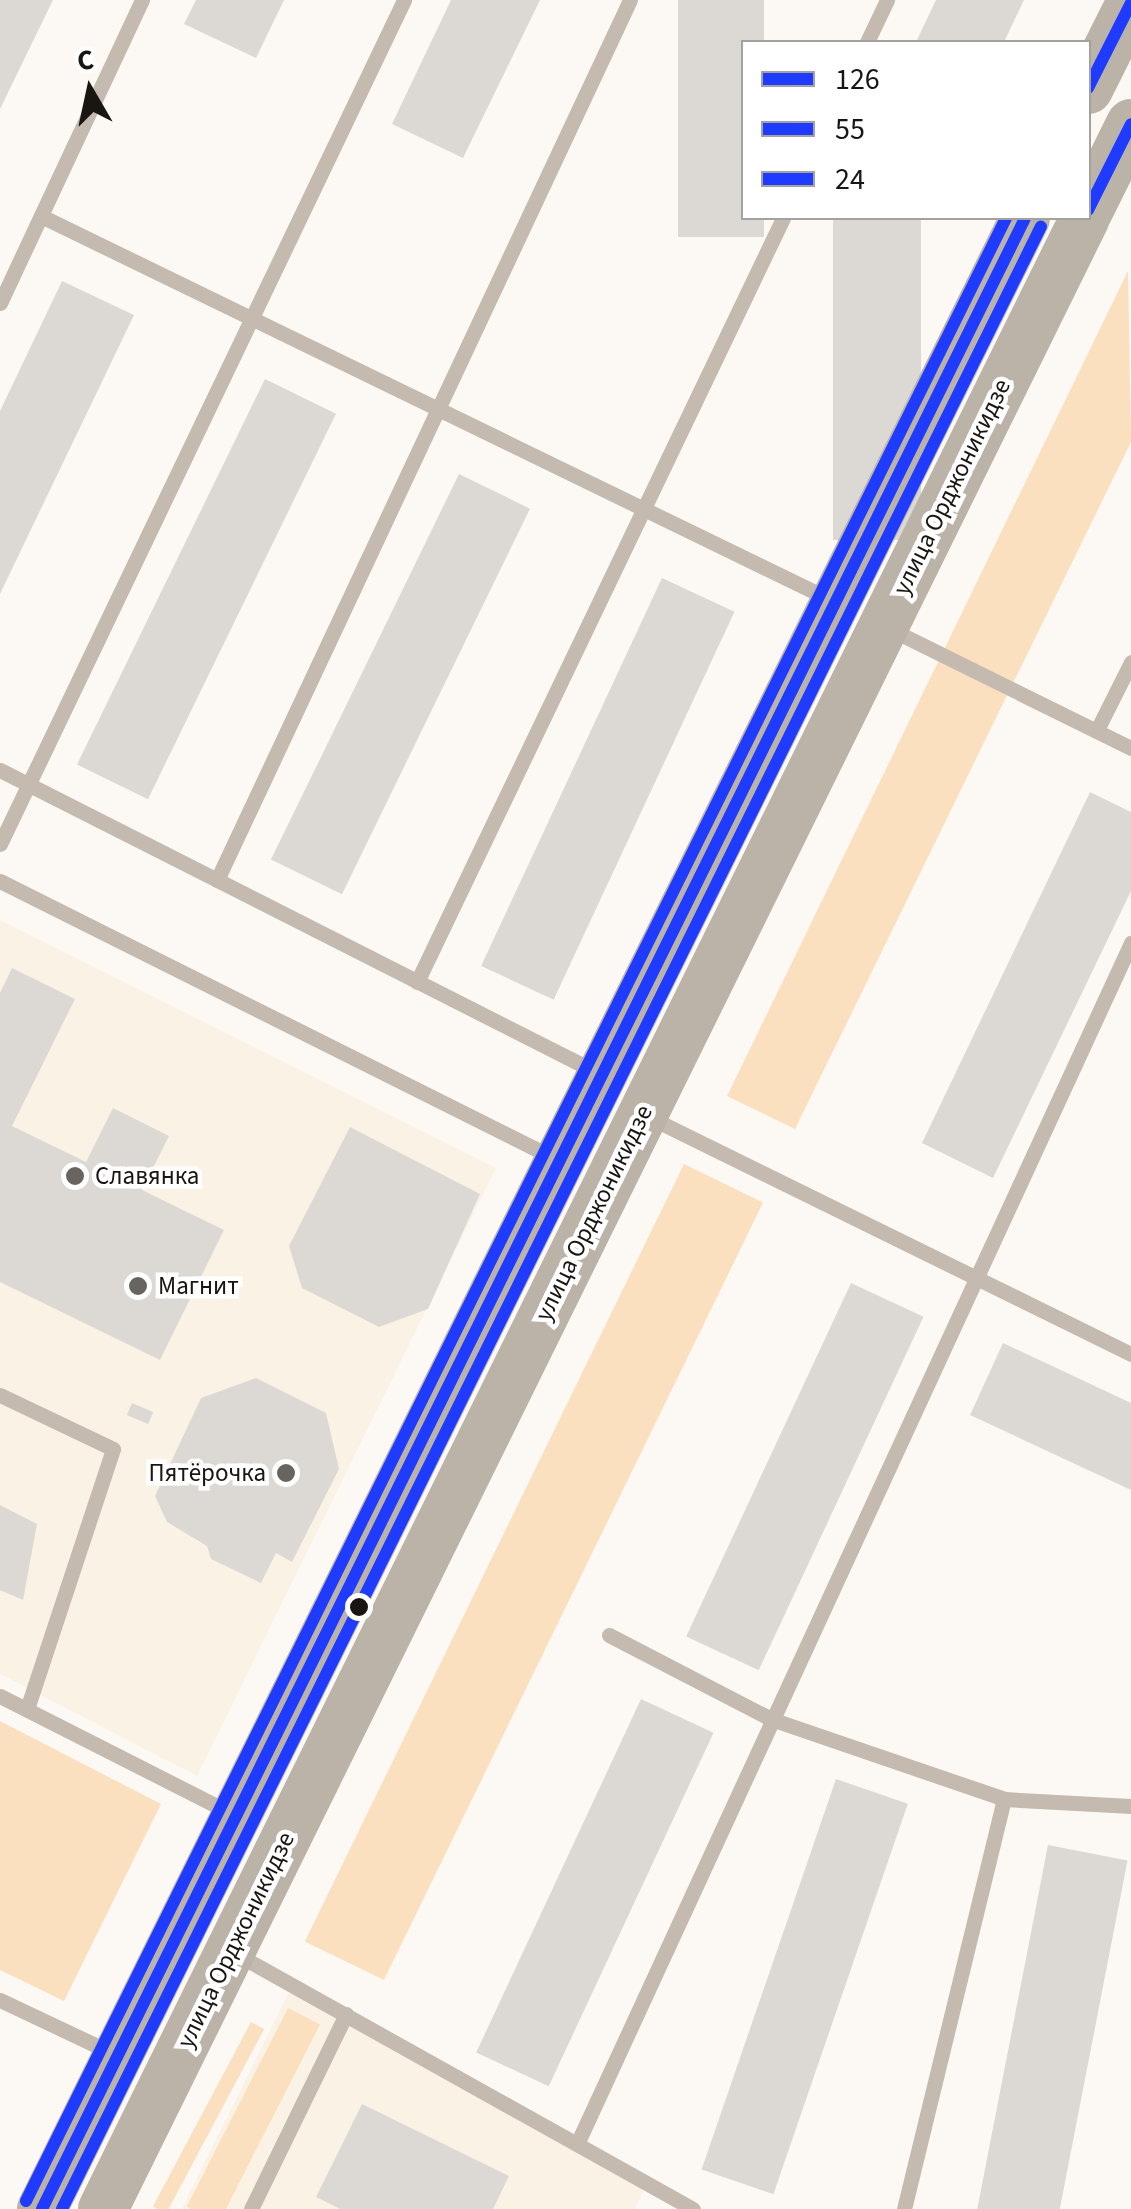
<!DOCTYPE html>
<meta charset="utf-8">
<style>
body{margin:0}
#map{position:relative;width:1131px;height:2209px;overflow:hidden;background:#fcf9f5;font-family:"Source Sans 3",sans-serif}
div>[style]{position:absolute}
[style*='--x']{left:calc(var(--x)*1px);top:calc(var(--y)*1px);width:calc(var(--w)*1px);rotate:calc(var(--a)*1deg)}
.built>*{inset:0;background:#fbf2e6}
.green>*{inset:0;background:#fbe0c0;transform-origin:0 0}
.building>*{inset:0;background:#dcd9d5;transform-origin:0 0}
.lane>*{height:15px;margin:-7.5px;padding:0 7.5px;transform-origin:7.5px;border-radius:7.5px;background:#c4baaf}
.primary>*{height:50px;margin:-25px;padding:0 25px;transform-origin:25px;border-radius:25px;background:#bbb3a8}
.bus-1>*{height:12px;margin:-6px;padding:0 6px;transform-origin:6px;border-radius:6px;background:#1f3bff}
.bus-2>*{height:12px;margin:-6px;padding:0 6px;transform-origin:6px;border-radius:6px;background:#1f3bff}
.bus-3>*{height:12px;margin:-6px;padding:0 6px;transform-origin:6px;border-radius:6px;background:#1f3bff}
.dots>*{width:28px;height:28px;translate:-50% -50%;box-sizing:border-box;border:5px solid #fff;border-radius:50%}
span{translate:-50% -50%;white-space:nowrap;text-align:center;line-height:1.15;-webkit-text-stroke:9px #fff;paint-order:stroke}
.street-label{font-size:25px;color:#191612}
.poi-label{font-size:25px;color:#191612}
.left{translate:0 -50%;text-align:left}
.right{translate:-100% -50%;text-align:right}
.legend{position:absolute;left:741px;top:40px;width:350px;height:180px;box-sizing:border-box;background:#fff;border:2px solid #a3a2a0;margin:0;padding:12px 18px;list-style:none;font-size:30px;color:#191612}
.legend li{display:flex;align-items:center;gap:20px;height:50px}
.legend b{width:50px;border:2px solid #a3a2a0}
.north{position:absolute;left:40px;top:40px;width:100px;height:100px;-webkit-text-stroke:8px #fff;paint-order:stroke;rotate:351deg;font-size:28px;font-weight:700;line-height:40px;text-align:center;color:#191612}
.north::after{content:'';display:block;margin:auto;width:35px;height:45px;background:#191612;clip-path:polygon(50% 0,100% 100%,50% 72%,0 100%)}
</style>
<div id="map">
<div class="built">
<i style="clip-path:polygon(0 920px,496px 1168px,197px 1776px,0 1674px)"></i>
<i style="clip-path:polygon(293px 1984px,647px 2183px,635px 2209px,182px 2209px)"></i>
</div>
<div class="green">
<i style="clip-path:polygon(1128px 271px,1131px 442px,795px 1129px,727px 1096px)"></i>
<i style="left:684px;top:1164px;width:88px;height:865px;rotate:26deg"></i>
<i style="clip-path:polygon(0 1721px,161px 1804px,64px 2001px,0 1970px)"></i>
<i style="left:288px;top:2008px;width:36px;height:223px;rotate:27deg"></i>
<i style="left:251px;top:2022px;width:15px;height:209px;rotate:28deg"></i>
</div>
<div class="building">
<i style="clip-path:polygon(0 0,53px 0,0 109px)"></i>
<i style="clip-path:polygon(196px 0,284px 0,256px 58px,184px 24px)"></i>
<i style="clip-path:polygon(451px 0,540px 0,463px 158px,392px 124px)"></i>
<i style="left:678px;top:0;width:86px;height:237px"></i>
<i style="clip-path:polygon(936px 0,1024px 0,1004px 42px,916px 42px)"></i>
<i style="left:833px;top:218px;width:88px;height:322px"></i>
<i style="clip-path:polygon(62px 281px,134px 315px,0 594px,0 411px)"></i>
<i style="left:265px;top:379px;width:79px;height:429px;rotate:26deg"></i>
<i style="left:459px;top:474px;width:79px;height:429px;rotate:26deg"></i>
<i style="left:662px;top:578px;width:80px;height:428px;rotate:25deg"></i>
<i style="clip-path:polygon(1090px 792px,1131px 812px,1131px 891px,993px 1178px,922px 1143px)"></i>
<i style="clip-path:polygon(12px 968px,75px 999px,12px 1126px,86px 1162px,113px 1108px,169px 1136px,142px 1190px,224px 1230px,160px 1360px,0 1282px,0 993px)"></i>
<i style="clip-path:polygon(350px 1127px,480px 1194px,428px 1309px,379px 1327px,302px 1288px,289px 1246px)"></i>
<i style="left:851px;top:1283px;width:80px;height:390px;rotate:25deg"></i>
<i style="clip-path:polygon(1003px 1343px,1131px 1403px,1131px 1490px,970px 1415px)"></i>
<i style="clip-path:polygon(256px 1378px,326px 1413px,339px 1469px,292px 1562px,276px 1553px,261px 1583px,211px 1559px,207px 1546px,167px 1522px,155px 1496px,201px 1398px)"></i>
<i style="left:132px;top:1403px;width:23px;height:13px;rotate:23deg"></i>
<i style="clip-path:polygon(0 1505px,37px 1524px,23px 1600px,0 1590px)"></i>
<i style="left:641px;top:1699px;width:80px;height:390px;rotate:25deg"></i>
<i style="left:836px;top:1779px;width:76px;height:413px;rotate:19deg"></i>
<i style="left:1048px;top:1845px;width:81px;height:372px;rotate:11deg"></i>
<i style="clip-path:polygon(362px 2104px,509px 2176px,493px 2209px,340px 2209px,316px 2197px)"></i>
</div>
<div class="lane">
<i style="--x:867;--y:42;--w:47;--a:-64.5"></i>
<i style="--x:41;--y:216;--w:878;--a:25.92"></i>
<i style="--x:0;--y:303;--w:335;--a:-64.9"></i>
<i style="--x:888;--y:628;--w:271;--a:26.3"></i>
<i style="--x:1097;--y:730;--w:76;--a:-63.4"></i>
<i style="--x:0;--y:770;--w:666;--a:26.87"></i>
<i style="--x:0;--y:844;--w:936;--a:-64.42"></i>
<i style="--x:217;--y:880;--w:972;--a:-64.86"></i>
<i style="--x:0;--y:881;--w:622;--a:26.57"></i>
<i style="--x:417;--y:982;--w:847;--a:-64.4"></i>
<i style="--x:651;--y:1118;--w:535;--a:26.18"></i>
<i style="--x:0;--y:1395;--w:125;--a:25.5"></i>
<i style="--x:113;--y:1449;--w:274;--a:108.3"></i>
<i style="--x:609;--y:1635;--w:182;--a:27.4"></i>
<i style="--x:771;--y:1719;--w:246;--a:18.9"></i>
<i style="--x:1004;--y:1799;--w:127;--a:3.2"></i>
<i style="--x:0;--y:1696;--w:261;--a:26.9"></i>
<i style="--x:238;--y:1955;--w:521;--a:29.17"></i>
<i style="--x:0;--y:2000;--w:126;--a:25.3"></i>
<i style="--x:577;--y:2144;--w:1323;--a:-65.24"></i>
<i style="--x:251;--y:2209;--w:217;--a:-64"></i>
<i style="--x:904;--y:2209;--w:422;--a:-76.3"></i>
</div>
<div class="primary">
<i style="--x:1088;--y:89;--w:96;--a:-63.4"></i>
<i style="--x:1088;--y:211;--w:97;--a:-63.7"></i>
<i style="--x:42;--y:2209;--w:2220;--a:-63.72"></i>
<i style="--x:103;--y:2209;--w:2220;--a:-63.75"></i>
</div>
<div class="bus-1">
<i style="--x:1088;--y:88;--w:95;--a:-63.2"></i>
<i style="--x:1088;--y:210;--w:96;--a:-63.4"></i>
<i style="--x:42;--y:2209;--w:2220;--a:-63.72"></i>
</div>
<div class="bus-2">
<i style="--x:62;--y:2209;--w:2211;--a:-63.72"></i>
</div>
<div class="bus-3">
<i style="--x:26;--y:2201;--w:2212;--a:-63.7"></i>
</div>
<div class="dots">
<i style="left:75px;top:1176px;background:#686561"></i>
<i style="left:138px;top:1286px;background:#686561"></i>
<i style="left:286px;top:1473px;background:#686561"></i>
<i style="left:359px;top:1607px;background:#191612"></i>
</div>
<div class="street-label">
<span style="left:952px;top:487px;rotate:-64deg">улица Орджоникидзе</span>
<span style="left:594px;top:1213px;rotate:-64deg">улица Орджоникидзе</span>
<span style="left:236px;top:1940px;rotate:-64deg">улица Орджоникидзе</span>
</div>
<div class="poi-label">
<span class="left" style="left:95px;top:1176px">Славянка</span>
<span class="left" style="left:158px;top:1286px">Магнит</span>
<span class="right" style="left:266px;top:1473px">Пятёрочка</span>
</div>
<ul class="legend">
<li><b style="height:12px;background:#1f3bff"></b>126</li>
<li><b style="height:12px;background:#1f3bff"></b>55</li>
<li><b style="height:12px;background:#1f3bff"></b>24</li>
</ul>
<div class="north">С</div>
</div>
